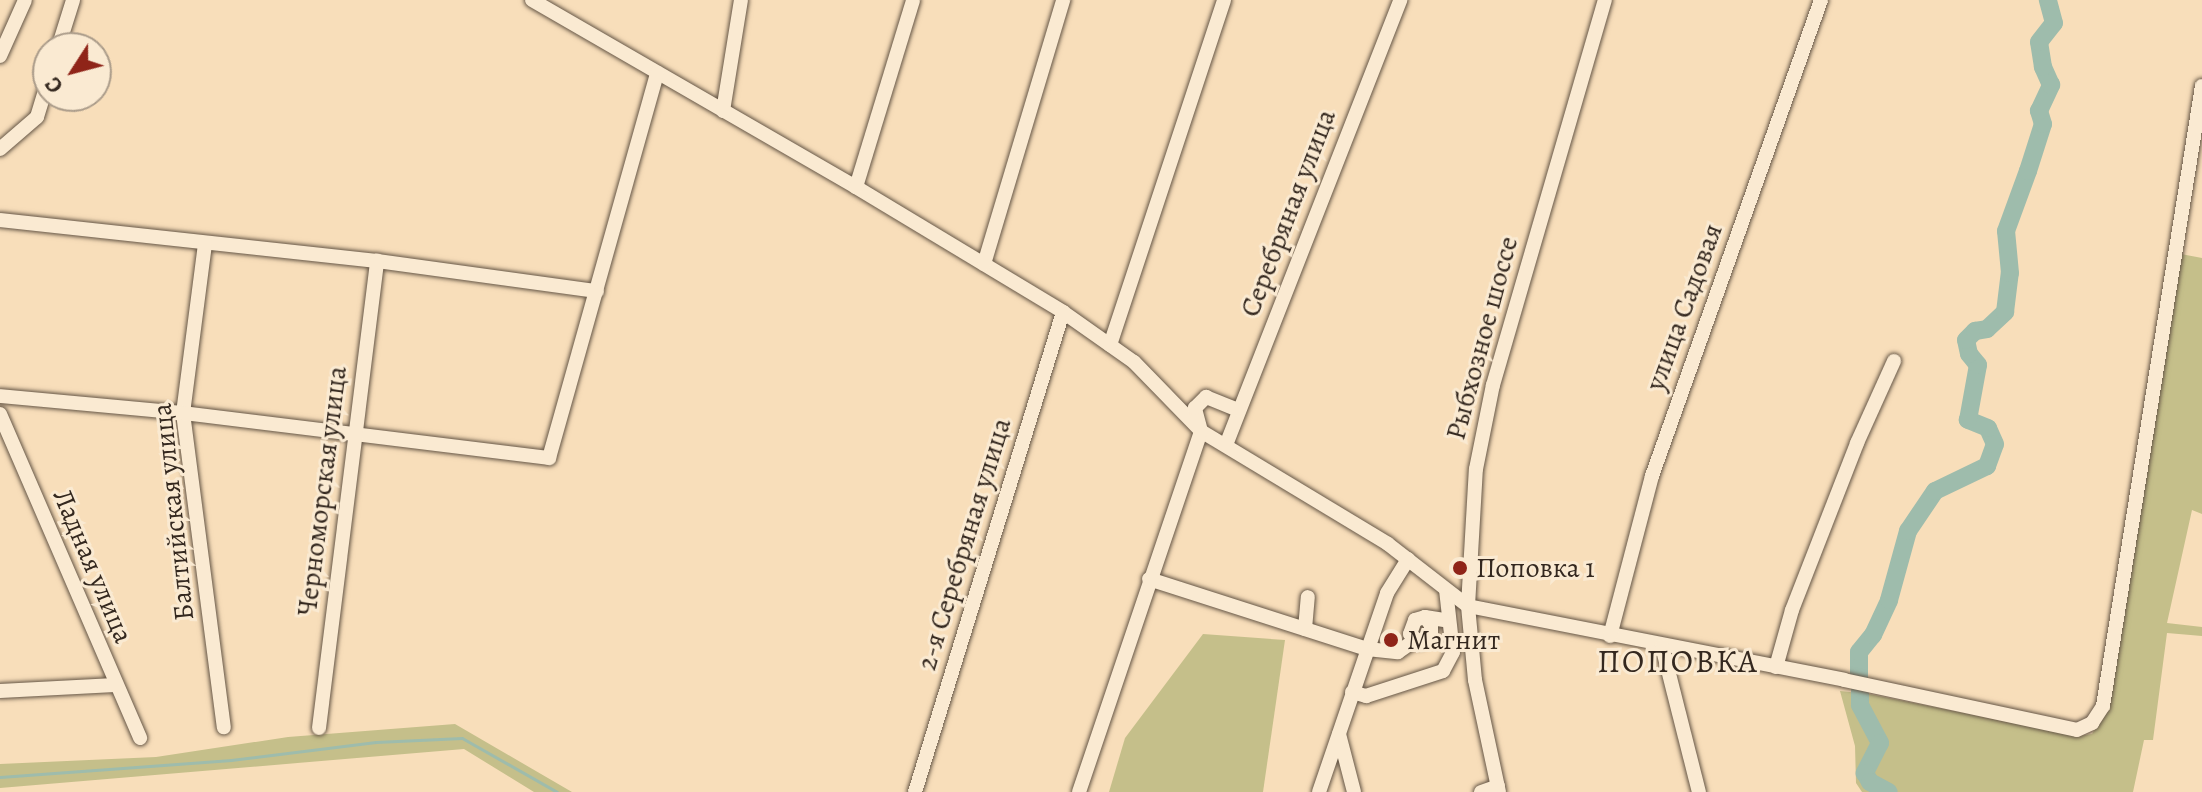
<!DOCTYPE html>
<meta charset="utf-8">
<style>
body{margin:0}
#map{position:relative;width:2202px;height:792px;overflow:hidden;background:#f8deba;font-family:Alegreya,serif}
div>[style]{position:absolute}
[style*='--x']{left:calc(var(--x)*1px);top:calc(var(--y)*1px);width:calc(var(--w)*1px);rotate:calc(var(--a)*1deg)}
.green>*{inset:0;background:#c5bf8a}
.stream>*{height:3px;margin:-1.5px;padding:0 1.5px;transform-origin:1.5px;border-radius:1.5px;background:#9ebcac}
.river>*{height:18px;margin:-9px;padding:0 9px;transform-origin:9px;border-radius:9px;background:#9ebcac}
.roads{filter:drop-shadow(0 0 2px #655646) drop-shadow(0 0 2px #655646)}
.minor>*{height:14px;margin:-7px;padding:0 7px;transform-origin:7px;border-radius:7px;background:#faead2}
.dots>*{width:22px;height:22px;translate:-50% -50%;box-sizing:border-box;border:4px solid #faead2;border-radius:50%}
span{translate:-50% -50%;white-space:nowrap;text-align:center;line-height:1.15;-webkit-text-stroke:6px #faead2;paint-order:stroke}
.street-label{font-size:28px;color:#34281f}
.poi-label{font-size:28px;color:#34281f}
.left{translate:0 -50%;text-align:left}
.quarter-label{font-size:32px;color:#34281f;letter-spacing:2px}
.north{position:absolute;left:32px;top:32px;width:80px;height:80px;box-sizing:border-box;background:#faead2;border:2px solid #ab9c8a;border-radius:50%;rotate:234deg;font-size:22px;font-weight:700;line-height:32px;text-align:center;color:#34281f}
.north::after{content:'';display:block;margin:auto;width:28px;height:36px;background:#8f2418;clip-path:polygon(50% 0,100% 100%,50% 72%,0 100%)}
</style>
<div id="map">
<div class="green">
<i style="clip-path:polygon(2181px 254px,2202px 258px,2202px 514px,2192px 510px,2167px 623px,2202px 627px,2202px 636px,2167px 633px,2153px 740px,2144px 740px,2133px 792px,1862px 792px,1856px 783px,1855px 746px,1840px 691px,1869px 694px,2078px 736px,2092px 734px,2103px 716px)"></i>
<i style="clip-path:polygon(1203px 634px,1285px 640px,1263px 792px,1109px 792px,1125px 738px)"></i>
<i style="clip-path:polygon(455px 724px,572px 792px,534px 792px,464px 749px,0 788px,0 764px,156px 757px,288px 737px)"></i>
</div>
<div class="stream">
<i style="--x:0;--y:777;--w:232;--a:-4.2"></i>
<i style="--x:231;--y:760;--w:146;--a:-7.1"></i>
<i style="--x:376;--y:742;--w:86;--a:-2.7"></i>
<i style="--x:462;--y:738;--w:109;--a:29.6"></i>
</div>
<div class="river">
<i style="--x:1859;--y:679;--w:27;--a:-90"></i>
<i style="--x:1859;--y:652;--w:22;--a:-51"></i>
<i style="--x:1873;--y:635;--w:38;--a:-65"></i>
<i style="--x:1889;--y:600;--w:72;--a:-74.6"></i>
<i style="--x:1908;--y:531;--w:48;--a:-56"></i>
<i style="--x:1935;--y:491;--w:58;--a:-25.7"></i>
<i style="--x:1987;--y:466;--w:23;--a:-70"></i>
<i style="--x:1995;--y:444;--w:17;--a:-114"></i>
<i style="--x:1988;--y:428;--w:22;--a:-158"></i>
<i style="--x:1968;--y:420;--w:56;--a:-79.7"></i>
<i style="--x:1978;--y:365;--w:14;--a:-129"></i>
<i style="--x:1969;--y:354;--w:14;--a:-102"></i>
<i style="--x:1966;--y:340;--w:13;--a:-45"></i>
<i style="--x:1975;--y:331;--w:12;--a:-9"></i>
<i style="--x:1987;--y:329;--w:25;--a:-43"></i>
<i style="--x:2005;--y:312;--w:39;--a:-83"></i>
<i style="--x:2010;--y:273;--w:42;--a:-95.4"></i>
<i style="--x:2006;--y:231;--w:64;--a:-69.9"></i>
<i style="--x:2028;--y:171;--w:49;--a:-72.3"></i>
<i style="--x:2043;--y:124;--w:14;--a:-107"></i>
<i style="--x:2039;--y:111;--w:29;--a:-65"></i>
<i style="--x:2051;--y:85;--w:20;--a:-114"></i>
<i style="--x:2043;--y:67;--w:25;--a:-99"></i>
<i style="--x:2039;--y:42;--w:24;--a:-52"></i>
<i style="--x:2054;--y:23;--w:24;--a:-105"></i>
<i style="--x:1860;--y:691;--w:14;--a:90"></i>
<i style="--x:1860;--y:705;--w:43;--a:62.2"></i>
<i style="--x:1880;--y:743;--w:34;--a:117"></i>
<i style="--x:1865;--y:773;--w:10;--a:61"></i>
<i style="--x:1870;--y:782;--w:21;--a:28"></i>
</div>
<div class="roads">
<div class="minor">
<i style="--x:532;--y:0;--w:374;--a:30"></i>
<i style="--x:856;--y:187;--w:242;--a:31.1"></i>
<i style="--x:1063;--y:312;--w:87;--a:35.2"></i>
<i style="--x:1134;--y:362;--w:96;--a:45.8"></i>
<i style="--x:1201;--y:431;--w:218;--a:31.1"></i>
<i style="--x:1388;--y:544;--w:101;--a:37.8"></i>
<i style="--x:1468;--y:606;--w:383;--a:11.1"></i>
<i style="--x:1844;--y:680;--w:238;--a:12.1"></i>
<i style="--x:2077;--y:730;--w:17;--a:-25"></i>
<i style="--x:2092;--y:723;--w:20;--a:-57"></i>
<i style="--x:2103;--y:706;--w:628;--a:-80.93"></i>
<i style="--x:58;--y:48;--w:50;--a:-72.6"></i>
<i style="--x:0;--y:56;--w:61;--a:-65.9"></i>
<i style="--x:723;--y:111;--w:112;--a:-80.8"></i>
<i style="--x:0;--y:149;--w:49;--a:-40.9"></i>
<i style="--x:37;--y:117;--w:38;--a:-73"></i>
<i style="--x:856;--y:187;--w:195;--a:-73"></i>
<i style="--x:0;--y:220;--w:379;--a:6.2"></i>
<i style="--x:377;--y:261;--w:222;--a:7.8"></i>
<i style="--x:205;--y:244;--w:170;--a:97.4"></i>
<i style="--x:183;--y:413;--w:317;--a:82.6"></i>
<i style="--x:984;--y:264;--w:276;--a:-73.3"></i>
<i style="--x:1110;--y:345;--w:363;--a:-71.7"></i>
<i style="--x:0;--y:396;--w:184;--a:5.3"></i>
<i style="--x:183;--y:413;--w:369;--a:7"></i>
<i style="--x:549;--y:458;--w:400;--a:-74.3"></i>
<i style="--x:0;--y:414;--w:353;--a:66.6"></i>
<i style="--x:1226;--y:445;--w:478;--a:-68.6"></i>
<i style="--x:1149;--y:579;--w:229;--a:17.8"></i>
<i style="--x:1367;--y:649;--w:31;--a:6"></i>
<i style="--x:1398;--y:652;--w:21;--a:-35"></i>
<i style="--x:1425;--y:617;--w:10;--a:53"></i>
<i style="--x:1431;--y:625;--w:10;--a:90"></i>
<i style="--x:1431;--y:635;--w:14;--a:150"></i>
<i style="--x:1419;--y:642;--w:12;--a:-138"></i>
<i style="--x:1410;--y:634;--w:15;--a:-70"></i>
<i style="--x:1415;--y:620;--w:10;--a:-17"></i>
<i style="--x:1425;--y:617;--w:24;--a:9"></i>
<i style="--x:1305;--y:629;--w:32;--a:-85"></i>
<i style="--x:1610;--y:636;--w:165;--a:-75.3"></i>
<i style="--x:1652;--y:476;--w:505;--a:-70.45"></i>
<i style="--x:1662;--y:646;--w:151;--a:75.8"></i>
<i style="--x:1776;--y:667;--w:59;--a:-74.3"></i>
<i style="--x:1792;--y:610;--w:179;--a:-68.7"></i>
<i style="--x:1857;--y:443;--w:90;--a:-65.7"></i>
<i style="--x:0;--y:691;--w:115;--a:-3"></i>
<i style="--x:1352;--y:692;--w:15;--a:16"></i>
<i style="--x:1366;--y:696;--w:81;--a:-18"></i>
<i style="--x:1443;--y:671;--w:21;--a:-62"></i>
<i style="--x:1453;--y:652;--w:62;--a:-96.4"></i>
<i style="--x:319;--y:728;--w:471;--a:-82.9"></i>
<i style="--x:1339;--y:734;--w:60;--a:75.5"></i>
<i style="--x:915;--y:792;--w:502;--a:-72.86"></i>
<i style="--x:1079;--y:792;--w:381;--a:-71.3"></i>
<i style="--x:1201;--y:431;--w:24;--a:-105"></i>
<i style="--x:1195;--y:408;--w:16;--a:-45"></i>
<i style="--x:1206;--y:397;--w:35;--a:22"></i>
<i style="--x:1319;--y:792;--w:210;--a:-71.1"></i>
<i style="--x:1387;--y:593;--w:40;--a:-58"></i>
<i style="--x:1481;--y:792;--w:18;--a:-19"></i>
<i style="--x:1499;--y:792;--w:115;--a:-102.1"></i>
<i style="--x:1475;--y:680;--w:74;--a:-95.4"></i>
<i style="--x:1468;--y:606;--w:137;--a:-86.7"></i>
<i style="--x:1476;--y:469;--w:86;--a:-78.6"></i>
<i style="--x:1493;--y:385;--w:401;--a:-73.8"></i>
</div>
</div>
<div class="dots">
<i style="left:1460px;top:568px;background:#8f2418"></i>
<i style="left:1391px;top:640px;background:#8f2418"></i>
</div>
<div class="street-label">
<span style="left:1288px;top:213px;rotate:-69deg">Серебряная улица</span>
<span style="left:1684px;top:307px;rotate:-70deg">улица Садовая</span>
<span style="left:1482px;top:338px;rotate:-75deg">Рыбхозное шоссе</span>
<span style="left:322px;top:491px;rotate:-83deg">Черноморская улица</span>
<span style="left:173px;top:512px;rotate:-96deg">Балтийская улица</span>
<span style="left:964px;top:544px;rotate:-73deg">2-я Серебряная улица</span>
<span style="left:93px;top:566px;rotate:67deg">Ладная улица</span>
</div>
<div class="poi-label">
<span class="left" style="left:1476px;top:568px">Поповка 1</span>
<span class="left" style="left:1407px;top:640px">Магнит</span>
</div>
<div class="quarter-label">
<span style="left:1678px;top:661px">ПОПОВКА</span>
</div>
<div class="north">С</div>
</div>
